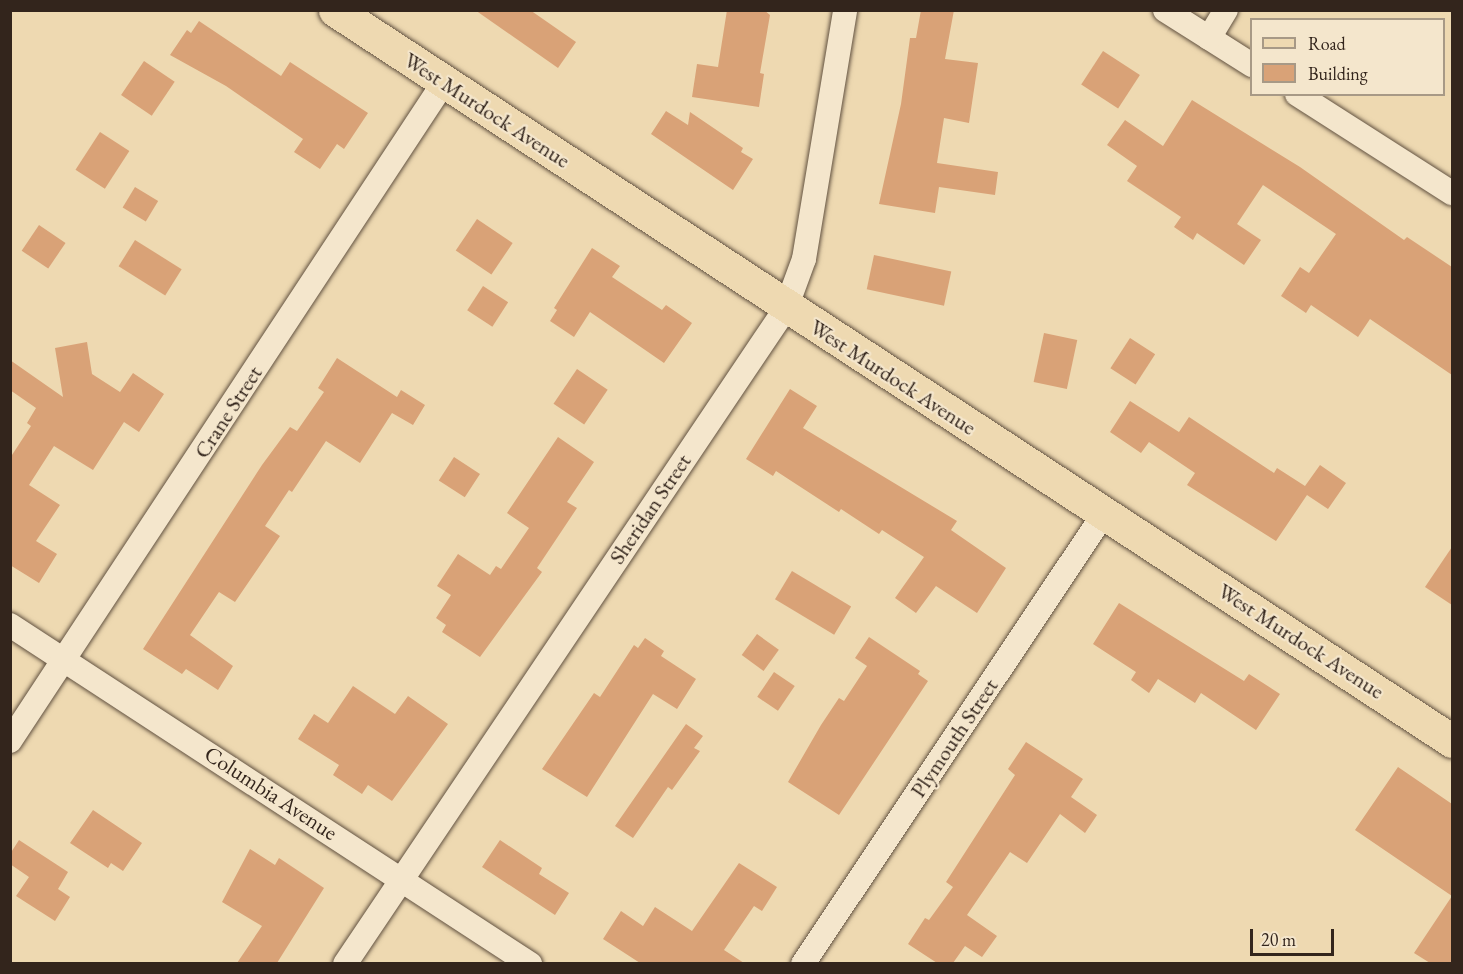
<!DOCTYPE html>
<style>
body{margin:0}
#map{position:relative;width:1463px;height:974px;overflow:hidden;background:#eed9b1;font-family:"EB Garamond",serif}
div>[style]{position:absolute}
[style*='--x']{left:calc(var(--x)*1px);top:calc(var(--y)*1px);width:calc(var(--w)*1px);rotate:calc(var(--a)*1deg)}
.building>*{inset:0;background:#d9a277;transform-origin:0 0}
.roads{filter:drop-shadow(0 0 2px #625241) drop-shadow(0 0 2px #625241)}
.minor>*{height:24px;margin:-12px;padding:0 12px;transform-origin:12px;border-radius:12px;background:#f4e6cc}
.primary>*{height:33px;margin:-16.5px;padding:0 16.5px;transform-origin:16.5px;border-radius:16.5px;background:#eed9b1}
span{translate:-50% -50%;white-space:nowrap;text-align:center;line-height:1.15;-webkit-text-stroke:4.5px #f4e6cc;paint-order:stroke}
.street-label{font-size:22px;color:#33251c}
.frame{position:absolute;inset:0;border:12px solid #33251c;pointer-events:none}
.legend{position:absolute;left:1250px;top:18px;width:195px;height:78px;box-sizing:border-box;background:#f4e6cc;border:2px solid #a79986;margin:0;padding:8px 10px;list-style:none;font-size:18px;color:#33251c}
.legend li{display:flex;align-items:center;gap:12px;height:30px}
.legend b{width:30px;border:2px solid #a79986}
.scale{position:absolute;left:1250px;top:929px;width:84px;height:27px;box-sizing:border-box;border:3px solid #33251c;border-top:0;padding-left:8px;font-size:18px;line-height:21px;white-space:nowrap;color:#33251c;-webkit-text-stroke:4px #f4e6cc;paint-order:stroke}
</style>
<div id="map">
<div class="building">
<i style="clip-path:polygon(475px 10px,530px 10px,576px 42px,558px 68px)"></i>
<i style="clip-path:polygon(727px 10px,764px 10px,770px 15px,760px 73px,764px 74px,759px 107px,692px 97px,697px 64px,718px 67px)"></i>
<i style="clip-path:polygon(921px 10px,954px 10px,945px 59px,978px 63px,969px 123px,944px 118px,937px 163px,998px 172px,995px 195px,939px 187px,935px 213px,879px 204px,901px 104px,910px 38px,916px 38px)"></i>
<i style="clip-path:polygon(199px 21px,281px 76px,290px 62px,368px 113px,344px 149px,337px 144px,320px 169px,294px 152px,303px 139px,226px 86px,170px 55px,187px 30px,191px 33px)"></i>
<i style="left:1103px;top:51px;width:44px;height:40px;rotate:33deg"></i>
<i style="left:144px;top:61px;width:37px;height:41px;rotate:34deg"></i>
<i style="clip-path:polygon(1192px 100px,1300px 167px,1404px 240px,1407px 237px,1452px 267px,1452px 375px,1370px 319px,1358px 337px,1311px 305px,1306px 313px,1281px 296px,1300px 267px,1309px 273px,1336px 234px,1263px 185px,1237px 224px,1261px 240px,1244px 265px,1197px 233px,1193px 240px,1174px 227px,1181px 217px,1127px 181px,1137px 166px,1107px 145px,1125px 120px,1163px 146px)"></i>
<i style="clip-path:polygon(666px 111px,688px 125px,690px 112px,743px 148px,741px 152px,753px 159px,733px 190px,651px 134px)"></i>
<i style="left:100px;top:132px;width:35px;height:45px;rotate:33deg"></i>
<i style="left:135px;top:187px;width:27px;height:24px;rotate:31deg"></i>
<i style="left:477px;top:219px;width:43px;height:38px;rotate:34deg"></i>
<i style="left:39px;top:225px;width:32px;height:31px;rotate:34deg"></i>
<i style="left:135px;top:240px;width:55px;height:31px;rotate:32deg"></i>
<i style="clip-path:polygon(592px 248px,620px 266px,612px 277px,662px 310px,666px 305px,692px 323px,664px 363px,590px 312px,574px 337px,550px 321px,557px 310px,554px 308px)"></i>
<i style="left:874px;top:255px;width:79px;height:35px;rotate:12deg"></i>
<i style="left:483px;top:286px;width:30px;height:29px;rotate:33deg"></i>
<i style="left:1044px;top:333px;width:34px;height:50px;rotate:12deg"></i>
<i style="left:1130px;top:338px;width:30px;height:36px;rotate:33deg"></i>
<i style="clip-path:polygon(87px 342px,92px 374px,120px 392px,133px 373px,164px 394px,139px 432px,124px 422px,93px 470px,54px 446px,29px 485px,60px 505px,36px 541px,57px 554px,39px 583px,10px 565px,10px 458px,31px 426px,27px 423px,36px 408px,10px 390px,10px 360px,63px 397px,55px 348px)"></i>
<i style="clip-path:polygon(337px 358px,397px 397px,401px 390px,425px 405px,413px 425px,392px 413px,360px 463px,326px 441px,292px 492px,289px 490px,265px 526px,280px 536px,235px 602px,219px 592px,190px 635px,233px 666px,218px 690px,186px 669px,182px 674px,143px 649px,262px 465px,290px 427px,297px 431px,324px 392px,318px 388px)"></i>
<i style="left:577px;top:369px;width:37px;height:42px;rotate:34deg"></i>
<i style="clip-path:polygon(790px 389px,817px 406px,803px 428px,957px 521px,951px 530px,1006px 568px,977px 613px,936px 586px,916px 613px,895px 598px,924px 557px,882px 530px,879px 534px,841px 509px,839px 512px,776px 471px,773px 476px,746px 459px)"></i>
<i style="clip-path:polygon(1130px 401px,1179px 432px,1189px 417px,1274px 473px,1277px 468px,1305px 486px,1320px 465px,1346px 483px,1328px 509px,1307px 495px,1276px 541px,1187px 485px,1195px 473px,1149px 442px,1141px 453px,1110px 432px)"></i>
<i style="clip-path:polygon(558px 437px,594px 462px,567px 502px,577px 508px,537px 568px,542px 572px,480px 657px,442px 632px,446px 625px,436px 618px,451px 595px,437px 586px,458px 554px,490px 575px,496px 566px,501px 569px,529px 528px,507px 513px)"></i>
<i style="left:454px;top:457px;width:31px;height:28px;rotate:33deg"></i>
<i style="clip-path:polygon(1452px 547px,1452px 605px,1425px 587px)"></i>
<i style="left:792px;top:571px;width:69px;height:33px;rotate:31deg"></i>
<i style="clip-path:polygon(1119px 603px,1244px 681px,1249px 674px,1280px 694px,1256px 730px,1201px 693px,1195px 703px,1158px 679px,1149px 693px,1131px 680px,1136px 672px,1093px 644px)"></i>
<i style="left:757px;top:634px;width:27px;height:26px;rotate:36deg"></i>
<i style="clip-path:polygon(869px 637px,920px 671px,918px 674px,928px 681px,839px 815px,788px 782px,821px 725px,839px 698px,844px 701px,867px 666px,855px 658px)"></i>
<i style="clip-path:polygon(645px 638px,664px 651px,661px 656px,696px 679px,677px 709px,653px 694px,587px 797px,542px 769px,594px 693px,600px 697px,634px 645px,638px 648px)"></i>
<i style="left:774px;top:672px;width:25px;height:30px;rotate:34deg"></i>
<i style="clip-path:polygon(353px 686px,395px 714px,408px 696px,448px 724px,392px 801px,368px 785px,362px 794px,333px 775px,339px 765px,298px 739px,314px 714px,328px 723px)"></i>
<i style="clip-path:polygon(686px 724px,703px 736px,694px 748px,700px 751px,672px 790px,668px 787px,633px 838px,615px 826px)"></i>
<i style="clip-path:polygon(1026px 742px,1083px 779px,1071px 797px,1097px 815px,1085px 833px,1060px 814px,1027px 863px,1010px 852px,967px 915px,997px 936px,982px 957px,965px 946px,953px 963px,937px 963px,908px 944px,925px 918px,929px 920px,953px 887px,946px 882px,1015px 775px,1008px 769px)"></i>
<i style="clip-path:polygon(1398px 767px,1452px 804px,1452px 963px,1430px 963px,1414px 953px,1452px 896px,1355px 830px)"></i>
<i style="clip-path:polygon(93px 810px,142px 843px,123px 871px,111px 863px,108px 868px,70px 843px)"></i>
<i style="clip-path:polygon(19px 840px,68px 872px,58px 889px,70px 897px,55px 921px,16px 896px,29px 877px,10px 864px,10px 854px)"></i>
<i style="clip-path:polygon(500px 840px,542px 868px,539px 874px,569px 893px,555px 915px,482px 867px)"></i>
<i style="clip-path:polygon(250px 849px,275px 865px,279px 858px,324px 888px,277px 963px,237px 963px,262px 926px,222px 902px)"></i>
<i style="clip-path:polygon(739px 863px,777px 887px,762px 911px,754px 906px,724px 950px,744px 963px,640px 963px,603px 939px,621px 911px,643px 926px,655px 907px,692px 931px)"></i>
</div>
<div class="roads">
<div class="minor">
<i style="--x:1165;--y:10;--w:103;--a:32.3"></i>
<i style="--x:1209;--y:38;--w:33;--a:-59"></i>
<i style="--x:1297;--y:94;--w:184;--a:32.6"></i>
<i style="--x:10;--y:625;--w:621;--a:33.1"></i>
<i style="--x:10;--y:741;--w:789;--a:-56.63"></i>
<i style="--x:345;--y:964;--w:790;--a:-56.09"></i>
<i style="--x:786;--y:308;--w:52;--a:-69.8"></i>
<i style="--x:804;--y:259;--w:252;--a:-80.6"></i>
<i style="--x:803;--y:964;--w:544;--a:-56.25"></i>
</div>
<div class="primary">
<i style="--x:335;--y:10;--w:1335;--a:33.2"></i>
</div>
</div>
<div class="street-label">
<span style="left:487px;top:110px;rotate:33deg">West Murdock Avenue</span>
<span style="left:893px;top:377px;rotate:33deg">West Murdock Avenue</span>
<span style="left:228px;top:412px;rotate:-57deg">Crane Street</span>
<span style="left:650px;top:509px;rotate:-56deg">Sheridan Street</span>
<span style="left:1301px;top:641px;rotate:33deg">West Murdock Avenue</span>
<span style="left:954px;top:738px;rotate:-56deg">Plymouth Street</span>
<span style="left:271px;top:793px;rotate:33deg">Columbia Avenue</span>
</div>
<div class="frame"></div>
<ul class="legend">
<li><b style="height:8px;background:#eed9b1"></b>Road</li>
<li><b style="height:16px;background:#d9a277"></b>Building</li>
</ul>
<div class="scale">20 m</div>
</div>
